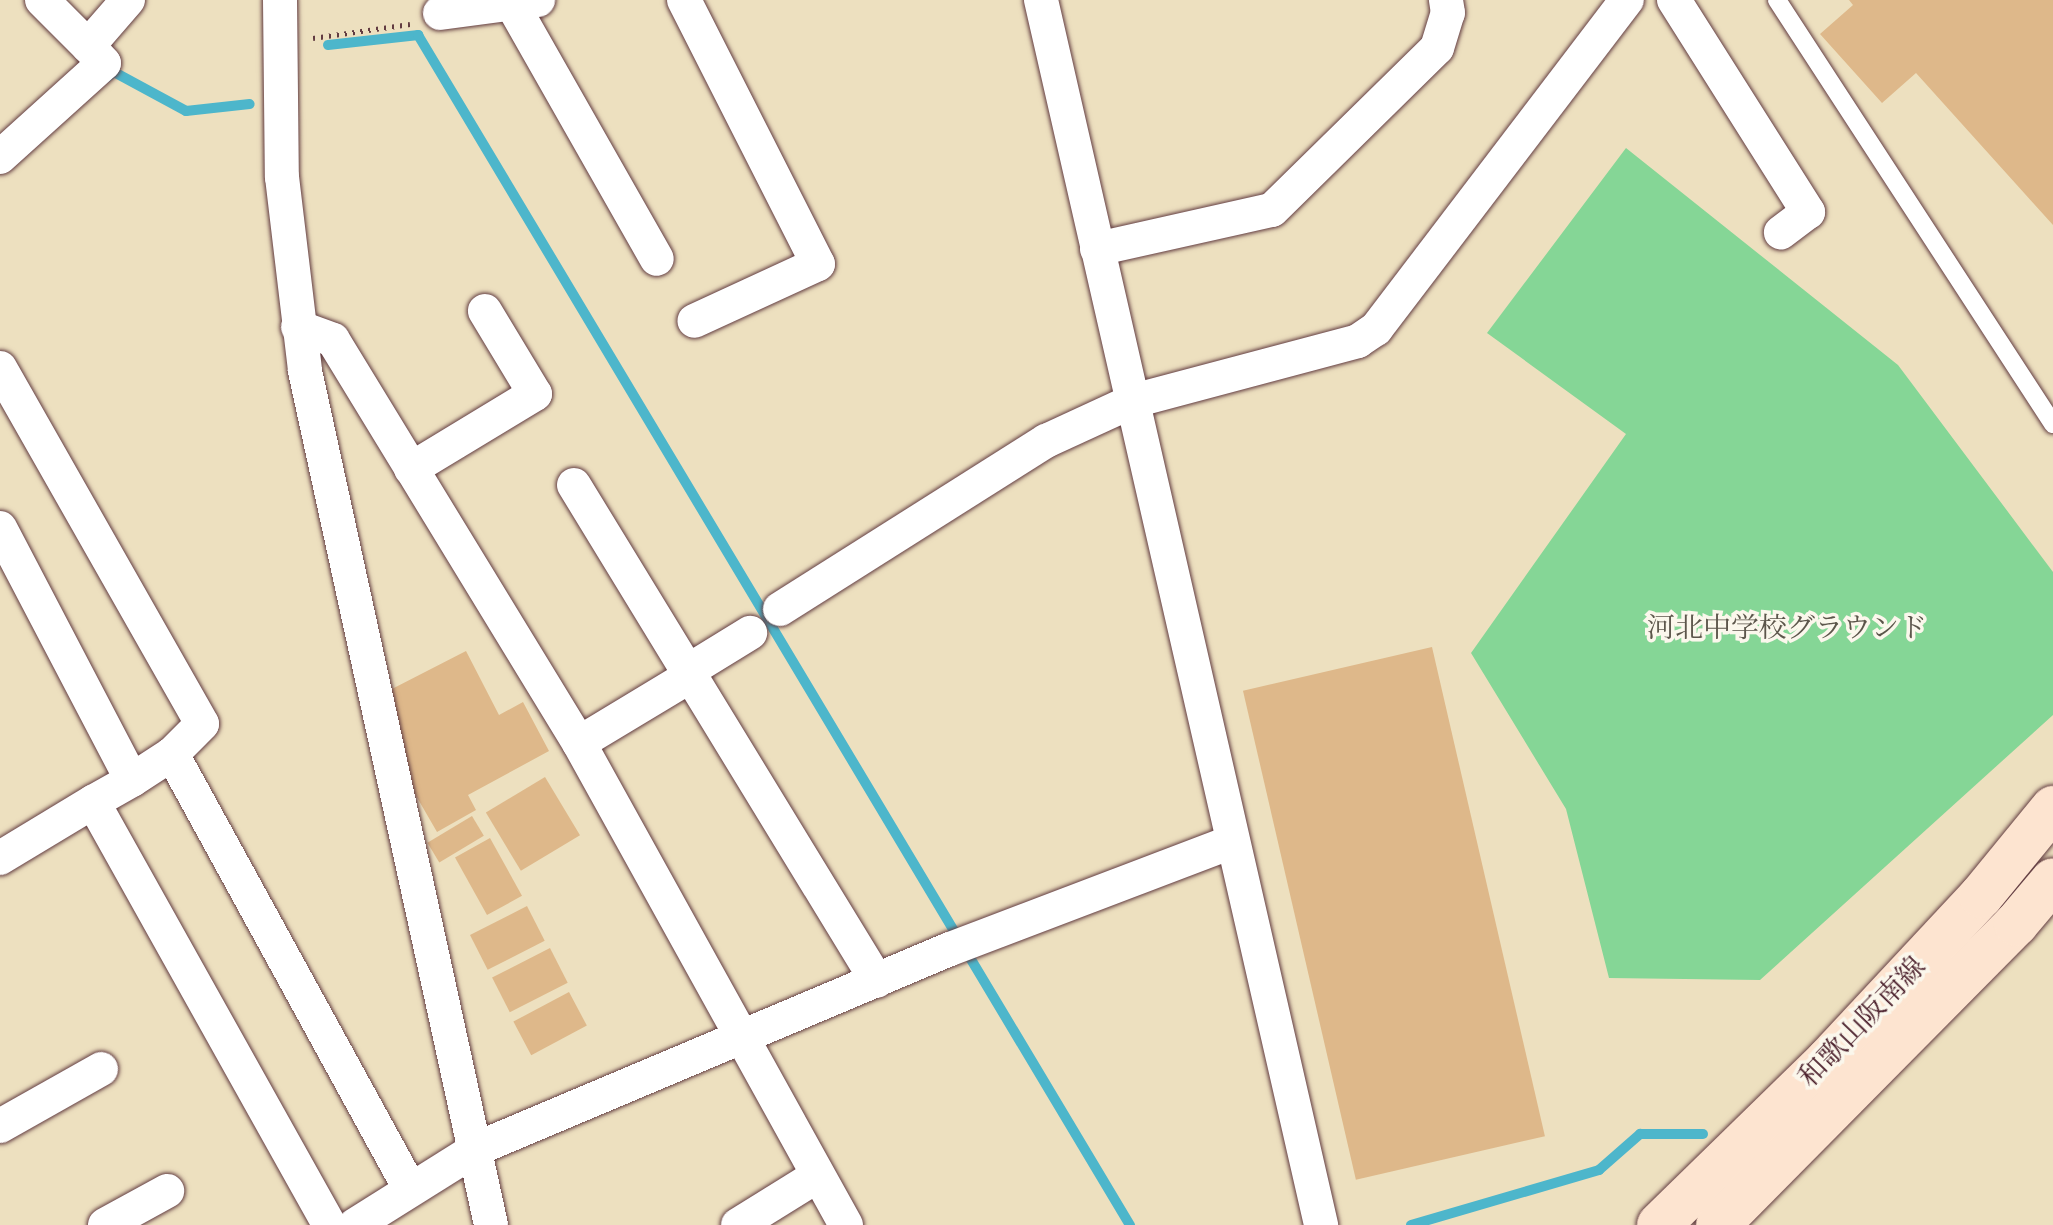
<!DOCTYPE html>
<meta charset="utf-8">
<style>
body{margin:0}
#map{position:relative;width:2053px;height:1225px;overflow:hidden;background:#ede0bf;font-family:"IM FELL Great Primer","Noto Serif JP",serif}
div>[style]{position:absolute}
[style*='--x']{left:calc(var(--x)*1px);top:calc(var(--y)*1px);width:calc(var(--w)*1px);rotate:calc(var(--a)*1deg)}
.green>*{inset:0;background:#85d696}
.stream>*{height:10px;margin:-5px;padding:0 5px;transform-origin:5px;border-radius:5px;background:#4db6cb}
.building>*{inset:0;background:#deb88a;transform-origin:0 0}
.path>*{height:5px;margin-top:-2.5px;transform-origin:0;background:repeating-linear-gradient(90deg,#623c41 0 2px,transparent 0 8px)}
.roads{filter:drop-shadow(0 0 2px #623c41) drop-shadow(0 0 2px #623c41)}
.service>*{height:18px;margin:-9px;padding:0 9px;transform-origin:9px;border-radius:9px;background:#fff}
.minor>*{height:34px;margin:-17px;padding:0 17px;transform-origin:17px;border-radius:17px;background:#fff}
.secondary>*{height:44px;margin:-22px;padding:0 22px;transform-origin:22px;border-radius:22px;background:#fde4d0}
span{translate:-50% -50%;white-space:nowrap;text-align:center;line-height:1.15;-webkit-text-stroke:7px #fbf7ec;paint-order:stroke}
.park-label{font-size:28px;color:#5c564b}
.street-label{font-size:28px;color:#4a1f2b}
</style>
<div id="map">
<div class="green">
<i style="clip-path:polygon(1626px 148px,1898px 365px,2053px 572px,2053px 715px,1760px 980px,1609px 978px,1566px 809px,1471px 653px,1626px 434px,1487px 333px)"></i>
</div>
<div class="stream">
<i style="--x:328;--y:45;--w:91;--a:-6.3"></i>
<i style="--x:418;--y:35;--w:1387;--a:59.11"></i>
<i style="--x:106;--y:78;--w:10;--a:-37"></i>
<i style="--x:114;--y:72;--w:82;--a:28.4"></i>
<i style="--x:186;--y:111;--w:64;--a:-6.2"></i>
<i style="--x:1411;--y:1225;--w:196;--a:-16.3"></i>
<i style="--x:1599;--y:1170;--w:55;--a:-41.3"></i>
<i style="--x:1640;--y:1134;--w:63;--a:0"></i>
</div>
<div class="building">
<i style="clip-path:polygon(1849px 0,2053px 0,2053px 225px,1916px 73px,1882px 103px,1820px 34px,1853px 5px)"></i>
<i style="left:1432px;top:647px;width:502px;height:194px;rotate:77deg"></i>
<i style="clip-path:polygon(466px 651px,499px 715px,523px 702px,549px 751px,468px 795px,476px 810px,437px 832px,411px 787px,388px 691px)"></i>
<i style="left:545px;top:777px;width:68px;height:69px;rotate:59deg"></i>
<i style="left:472px;top:816px;width:23px;height:52px;rotate:59deg"></i>
<i style="left:490px;top:838px;width:66px;height:40px;rotate:61deg"></i>
<i style="left:527px;top:906px;width:39px;height:64px;rotate:63deg"></i>
<i style="left:550px;top:948px;width:39px;height:65px;rotate:63deg"></i>
<i style="left:569px;top:992px;width:38px;height:63px;rotate:62deg"></i>
</div>
<div class="path">
<i style="--x:313;--y:38;--w:98;--a:-8.2"></i>
</div>
<div class="roads">
<div class="service">
<i style="--x:1777;--y:0;--w:506;--a:56.94"></i>
</div>
<div class="minor">
<i style="--x:42;--y:0;--w:65;--a:45"></i>
<i style="--x:280;--y:0;--w:177;--a:89.4"></i>
<i style="--x:282;--y:177;--w:195;--a:83.2"></i>
<i style="--x:305;--y:371;--w:874;--a:77.71"></i>
<i style="--x:684;--y:0;--w:296;--a:63.1"></i>
<i style="--x:818;--y:264;--w:136;--a:155.3"></i>
<i style="--x:1041;--y:0;--w:1257;--a:77.12"></i>
<i style="--x:1674;--y:0;--w:251;--a:57.7"></i>
<i style="--x:1808;--y:212;--w:34;--a:143"></i>
<i style="--x:512;--y:4;--w:293;--a:60.4"></i>
<i style="--x:440;--y:13;--w:99;--a:-7.6"></i>
<i style="--x:0;--y:157;--w:140;--a:-42.1"></i>
<i style="--x:104;--y:63;--w:23;--a:-133"></i>
<i style="--x:88;--y:46;--w:61;--a:-49"></i>
<i style="--x:1097;--y:249;--w:179;--a:-12.6"></i>
<i style="--x:1272;--y:210;--w:231;--a:-44.5"></i>
<i style="--x:1437;--y:48;--w:37;--a:-73"></i>
<i style="--x:1448;--y:13;--w:13;--a:-99"></i>
<i style="--x:298;--y:327;--w:37;--a:20"></i>
<i style="--x:333;--y:340;--w:472;--a:58.6"></i>
<i style="--x:579;--y:743;--w:551;--a:61.02"></i>
<i style="--x:0;--y:368;--w:409;--a:60.4"></i>
<i style="--x:202;--y:724;--w:42;--a:135"></i>
<i style="--x:411;--y:469;--w:145;--a:-31.2"></i>
<i style="--x:535;--y:394;--w:97;--a:-121.1"></i>
<i style="--x:574;--y:485;--w:581;--a:58.58"></i>
<i style="--x:0;--y:528;--w:284;--a:62.4"></i>
<i style="--x:132;--y:780;--w:48;--a:-33"></i>
<i style="--x:172;--y:754;--w:496;--a:61.3"></i>
<i style="--x:780;--y:609;--w:315;--a:-32.3"></i>
<i style="--x:1046;--y:441;--w:96;--a:-24.7"></i>
<i style="--x:1133;--y:401;--w:233;--a:-14.9"></i>
<i style="--x:1358;--y:341;--w:22;--a:-34"></i>
<i style="--x:1376;--y:329;--w:414;--a:-52.7"></i>
<i style="--x:688;--y:671;--w:73;--a:-31.5"></i>
<i style="--x:579;--y:743;--w:130;--a:-31.1"></i>
<i style="--x:132;--y:780;--w:45;--a:150.6"></i>
<i style="--x:93;--y:802;--w:484;--a:60.8"></i>
<i style="--x:0;--y:858;--w:109;--a:-31.1"></i>
<i style="--x:0;--y:1126;--w:116;--a:-29.4"></i>
<i style="--x:105;--y:1225;--w:71;--a:-28.7"></i>
<i style="--x:355;--y:1225;--w:143;--a:-32.1"></i>
<i style="--x:476;--y:1149;--w:514;--a:-22.88"></i>
<i style="--x:950;--y:949;--w:302;--a:-20.8"></i>
<i style="--x:738;--y:1225;--w:93;--a:-31.8"></i>
</div>
<div class="secondary">
<i style="--x:1659;--y:1225;--w:236;--a:-44.3"></i>
<i style="--x:1828;--y:1060;--w:224;--a:-47"></i>
<i style="--x:1981;--y:896;--w:114;--a:-50.7"></i>
<i style="--x:1718;--y:1225;--w:424;--a:-45.3"></i>
<i style="--x:2016;--y:924;--w:57;--a:-49.9"></i>
</div>
</div>
<div class="park-label">
<span style="left:1787px;top:628px">河北中学校グラウンド</span>
</div>
<div class="street-label">
<span style="left:1862px;top:1022px;rotate:-46deg">和歌山阪南線</span>
</div>
</div>
